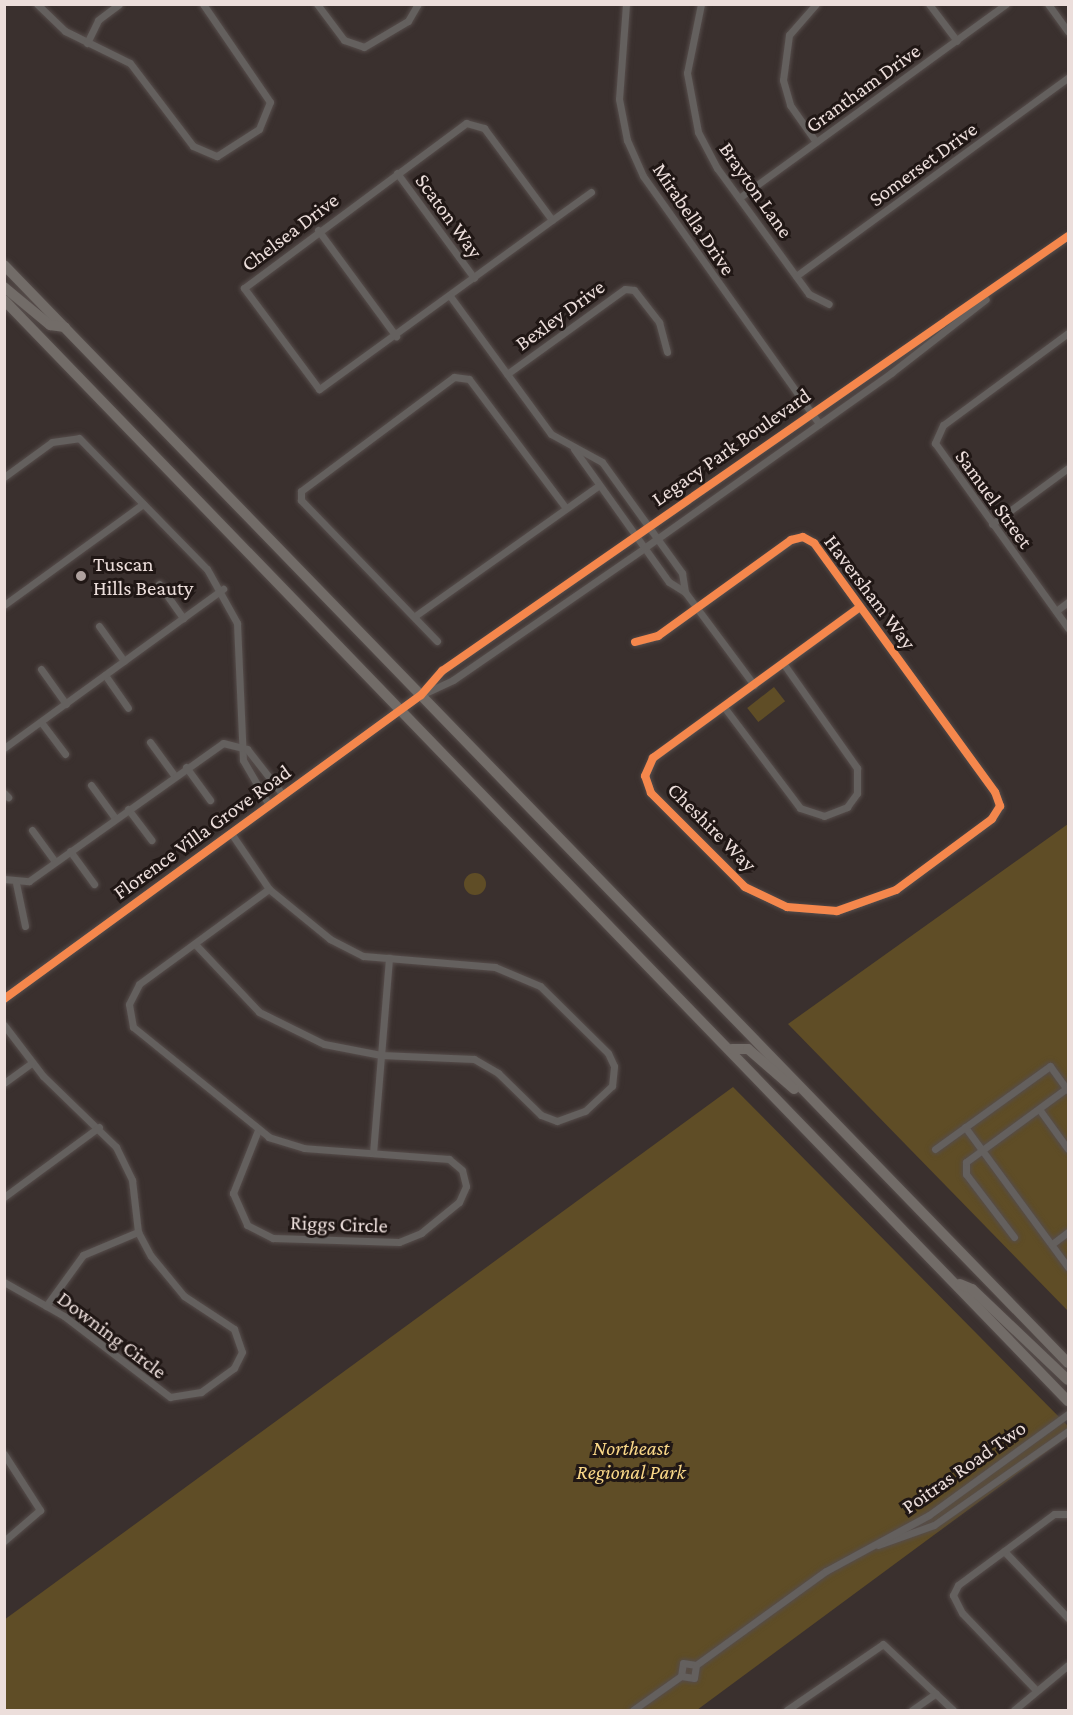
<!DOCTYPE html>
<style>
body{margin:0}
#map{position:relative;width:1073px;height:1715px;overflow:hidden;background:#3a302e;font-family:"Crimson Pro",serif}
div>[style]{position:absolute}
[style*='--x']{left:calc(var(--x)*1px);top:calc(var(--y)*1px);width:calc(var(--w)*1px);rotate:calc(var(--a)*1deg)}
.green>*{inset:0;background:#5f4d26;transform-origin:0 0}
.round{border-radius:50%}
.roads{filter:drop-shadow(0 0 2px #564d4b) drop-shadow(0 0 2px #564d4b)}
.minor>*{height:7px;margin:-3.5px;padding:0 3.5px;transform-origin:3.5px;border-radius:3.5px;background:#64605e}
.tertiary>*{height:8px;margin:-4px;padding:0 4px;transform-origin:4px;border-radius:4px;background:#64605e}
.trunk>*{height:10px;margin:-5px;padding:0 5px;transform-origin:5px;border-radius:5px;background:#726c68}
.cycleway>*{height:8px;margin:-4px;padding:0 4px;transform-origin:4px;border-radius:4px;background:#f5874c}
.dots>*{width:16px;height:16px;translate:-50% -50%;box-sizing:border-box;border:3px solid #201715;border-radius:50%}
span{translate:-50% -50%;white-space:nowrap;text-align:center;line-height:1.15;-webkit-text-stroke:6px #201715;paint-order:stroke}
.street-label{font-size:21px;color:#ecdedb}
.poi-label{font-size:21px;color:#ecdedb}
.left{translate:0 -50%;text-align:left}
.park-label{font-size:21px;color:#f9d788;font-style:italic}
.frame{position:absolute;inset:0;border:6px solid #ecdedb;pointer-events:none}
</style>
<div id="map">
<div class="green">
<i style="left:774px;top:687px;width:18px;height:34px;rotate:52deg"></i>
<i style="clip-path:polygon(1068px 824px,1068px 1311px,788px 1024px)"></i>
<i class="round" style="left:464px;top:873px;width:22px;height:22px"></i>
<i style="clip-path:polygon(733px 1087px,1068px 1426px,1068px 1436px,697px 1710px,5px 1710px,4px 1620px)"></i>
</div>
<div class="roads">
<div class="minor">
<i style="--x:37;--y:4;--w:39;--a:44"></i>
<i style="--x:65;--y:31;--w:72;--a:26.2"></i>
<i style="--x:130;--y:63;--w:104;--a:52.8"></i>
<i style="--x:193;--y:146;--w:26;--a:23"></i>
<i style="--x:217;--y:156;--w:50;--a:-32.7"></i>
<i style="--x:259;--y:129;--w:29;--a:-68"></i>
<i style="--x:270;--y:102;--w:119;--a:-124.4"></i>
<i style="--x:317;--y:4;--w:45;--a:53.1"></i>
<i style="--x:344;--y:40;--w:21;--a:19"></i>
<i style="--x:364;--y:47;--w:51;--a:-30.6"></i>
<i style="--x:408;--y:21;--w:20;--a:-60"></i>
<i style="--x:626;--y:4;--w:95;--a:94.2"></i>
<i style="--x:619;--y:99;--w:42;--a:79"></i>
<i style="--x:627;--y:140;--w:39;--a:66"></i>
<i style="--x:643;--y:176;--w:304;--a:54.6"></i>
<i style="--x:701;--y:4;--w:70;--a:101.5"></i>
<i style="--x:687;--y:73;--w:60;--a:79.4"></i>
<i style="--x:698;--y:132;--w:41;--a:62.2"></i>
<i style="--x:717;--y:168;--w:156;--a:53.9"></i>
<i style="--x:809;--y:294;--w:22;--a:27"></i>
<i style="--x:816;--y:4;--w:41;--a:131.1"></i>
<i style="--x:789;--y:35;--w:45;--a:97.6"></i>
<i style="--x:783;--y:80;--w:26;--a:74"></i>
<i style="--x:790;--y:105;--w:45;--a:54.9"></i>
<i style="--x:929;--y:4;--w:46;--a:52.9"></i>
<i style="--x:1048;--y:4;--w:34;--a:54"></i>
<i style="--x:87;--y:43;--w:25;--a:-64"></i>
<i style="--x:98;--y:20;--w:26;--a:-37"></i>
<i style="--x:397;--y:173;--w:130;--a:53.7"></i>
<i style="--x:739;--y:198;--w:330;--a:-36"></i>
<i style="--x:552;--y:220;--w:288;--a:144"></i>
<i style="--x:319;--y:389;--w:126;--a:-126.6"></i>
<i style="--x:244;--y:288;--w:277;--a:-36.6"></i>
<i style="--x:466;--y:123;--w:19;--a:16"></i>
<i style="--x:484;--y:128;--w:114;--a:53.5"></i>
<i style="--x:552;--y:220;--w:48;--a:-35.7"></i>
<i style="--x:318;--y:230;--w:132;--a:53.7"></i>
<i style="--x:796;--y:276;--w:336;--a:-36.1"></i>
<i style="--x:450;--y:296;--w:171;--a:53.8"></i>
<i style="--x:551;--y:434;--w:58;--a:28.8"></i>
<i style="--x:602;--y:462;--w:137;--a:54.2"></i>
<i style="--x:682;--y:573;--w:19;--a:81"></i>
<i style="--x:1068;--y:333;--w:155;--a:143.6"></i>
<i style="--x:943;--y:425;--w:20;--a:114"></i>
<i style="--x:935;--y:443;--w:228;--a:54.3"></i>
<i style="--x:507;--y:374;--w:145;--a:-35.8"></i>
<i style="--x:625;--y:289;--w:9;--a:6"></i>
<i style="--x:634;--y:290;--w:41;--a:52"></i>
<i style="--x:659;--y:322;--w:31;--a:75"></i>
<i style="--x:574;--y:449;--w:163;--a:54.5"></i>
<i style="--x:669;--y:582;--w:19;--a:32"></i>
<i style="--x:685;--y:592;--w:116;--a:53.4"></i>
<i style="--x:4;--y:477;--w:59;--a:-36.1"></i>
<i style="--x:52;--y:442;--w:27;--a:-8"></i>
<i style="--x:79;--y:438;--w:183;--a:45.7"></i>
<i style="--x:207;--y:569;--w:62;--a:60.9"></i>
<i style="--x:237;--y:623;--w:137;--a:87.5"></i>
<i style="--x:243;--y:760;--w:52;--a:60"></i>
<i style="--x:992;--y:524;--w:94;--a:-36.4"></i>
<i style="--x:159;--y:584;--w:42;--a:54.8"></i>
<i style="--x:4;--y:605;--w:172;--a:-36"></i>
<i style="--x:1056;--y:611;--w:15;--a:-37"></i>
<i style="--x:415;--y:616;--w:226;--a:-35.4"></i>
<i style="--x:99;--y:626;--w:43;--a:54.5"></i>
<i style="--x:437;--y:641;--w:196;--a:-134"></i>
<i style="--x:301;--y:500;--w:9;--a:-90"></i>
<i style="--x:301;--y:491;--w:191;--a:-36.7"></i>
<i style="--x:454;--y:377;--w:15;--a:8"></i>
<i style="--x:469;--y:379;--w:161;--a:53.1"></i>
<i style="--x:635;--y:642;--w:24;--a:-15"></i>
<i style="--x:658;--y:636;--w:164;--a:-35.8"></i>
<i style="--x:791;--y:540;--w:12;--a:-14"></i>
<i style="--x:803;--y:537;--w:13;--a:29"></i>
<i style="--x:814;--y:543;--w:308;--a:54"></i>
<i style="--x:995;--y:792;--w:15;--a:70"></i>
<i style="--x:1000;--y:806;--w:15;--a:122"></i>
<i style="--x:992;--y:819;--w:119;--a:143.5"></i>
<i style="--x:896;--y:890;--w:63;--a:160.4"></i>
<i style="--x:837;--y:911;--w:50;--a:-175.4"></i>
<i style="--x:787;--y:907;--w:47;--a:-154.5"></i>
<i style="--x:745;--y:887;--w:133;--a:-135"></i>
<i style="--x:651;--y:793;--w:18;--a:-109"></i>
<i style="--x:645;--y:776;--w:20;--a:-66"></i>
<i style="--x:653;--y:758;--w:256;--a:-36.1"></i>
<i style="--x:41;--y:669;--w:43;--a:54.5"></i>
<i style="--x:105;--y:675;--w:40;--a:55.1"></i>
<i style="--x:423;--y:694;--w:33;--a:-25"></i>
<i style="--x:453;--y:680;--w:232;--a:-34.6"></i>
<i style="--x:644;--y:548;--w:303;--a:-35.3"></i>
<i style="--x:891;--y:373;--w:120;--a:-37.9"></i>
<i style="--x:421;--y:695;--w:32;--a:-49"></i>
<i style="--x:442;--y:671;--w:762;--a:-34.79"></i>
<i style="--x:724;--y:707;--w:126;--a:53"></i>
<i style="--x:800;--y:808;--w:25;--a:18"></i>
<i style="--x:824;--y:816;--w:25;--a:-21"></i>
<i style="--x:847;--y:807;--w:17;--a:-54"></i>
<i style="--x:857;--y:793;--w:25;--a:-90"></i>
<i style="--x:857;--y:768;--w:128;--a:-125.2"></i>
<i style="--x:41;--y:722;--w:40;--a:53"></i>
<i style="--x:150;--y:742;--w:41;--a:54"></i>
<i style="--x:4;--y:748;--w:271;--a:-36"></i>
<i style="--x:186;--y:767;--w:41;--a:54"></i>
<i style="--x:91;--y:785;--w:41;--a:54"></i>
<i style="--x:4;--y:793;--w:6;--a:45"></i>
<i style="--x:128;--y:809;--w:39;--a:53"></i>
<i style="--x:32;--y:830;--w:39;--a:54"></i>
<i style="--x:70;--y:851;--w:41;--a:54"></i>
<i style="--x:4;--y:879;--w:25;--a:5"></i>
<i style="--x:29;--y:881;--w:238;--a:-35.4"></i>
<i style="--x:223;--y:743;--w:25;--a:14"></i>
<i style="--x:247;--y:749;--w:58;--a:52"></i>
<i style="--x:16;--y:883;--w:44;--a:78.2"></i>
<i style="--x:195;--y:944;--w:93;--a:46.7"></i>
<i style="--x:259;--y:1012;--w:72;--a:26.2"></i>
<i style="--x:324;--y:1044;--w:58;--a:10.9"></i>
<i style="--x:381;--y:1055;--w:93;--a:2.5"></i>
<i style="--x:474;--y:1059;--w:28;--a:30"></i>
<i style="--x:498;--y:1073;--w:60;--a:44.3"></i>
<i style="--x:541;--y:1115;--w:17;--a:21"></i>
<i style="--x:557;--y:1121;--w:30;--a:-20"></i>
<i style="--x:585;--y:1111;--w:37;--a:-43"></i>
<i style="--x:612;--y:1086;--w:20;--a:-84"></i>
<i style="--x:614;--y:1066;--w:14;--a:-115"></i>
<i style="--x:608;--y:1053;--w:95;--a:-135.4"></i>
<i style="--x:540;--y:986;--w:49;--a:-157.1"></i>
<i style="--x:495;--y:967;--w:132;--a:-175.2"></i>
<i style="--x:363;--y:956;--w:37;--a:-153"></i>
<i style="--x:330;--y:939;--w:79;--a:-140.7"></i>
<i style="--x:269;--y:889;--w:68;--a:-124.2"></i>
<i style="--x:4;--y:1025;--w:64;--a:52.6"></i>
<i style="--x:43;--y:1076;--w:102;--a:44.2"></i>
<i style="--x:116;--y:1147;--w:37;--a:64"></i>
<i style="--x:132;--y:1180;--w:52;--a:83.4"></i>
<i style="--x:138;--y:1232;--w:27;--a:62"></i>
<i style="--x:151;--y:1256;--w:52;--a:50.5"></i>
<i style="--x:184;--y:1296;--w:60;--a:33.4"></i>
<i style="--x:234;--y:1329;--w:24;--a:71"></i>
<i style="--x:242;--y:1352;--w:18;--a:117"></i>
<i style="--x:234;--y:1368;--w:41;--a:144"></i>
<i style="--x:201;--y:1392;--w:31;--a:171"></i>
<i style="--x:170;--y:1397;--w:133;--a:-142.6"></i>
<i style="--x:64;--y:1316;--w:69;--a:-150.5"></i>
<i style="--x:4;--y:1083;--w:34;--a:-36"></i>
<i style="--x:1039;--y:1109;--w:49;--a:54.1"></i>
<i style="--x:965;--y:1127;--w:174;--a:53.7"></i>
<i style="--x:258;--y:1130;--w:68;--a:111.6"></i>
<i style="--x:233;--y:1193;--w:35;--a:66"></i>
<i style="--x:247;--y:1225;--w:29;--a:27"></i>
<i style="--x:273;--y:1238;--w:126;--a:1.8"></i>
<i style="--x:399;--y:1242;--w:24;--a:-22"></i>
<i style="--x:421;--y:1233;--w:49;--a:-39.2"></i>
<i style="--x:459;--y:1202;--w:17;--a:-66"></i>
<i style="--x:466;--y:1186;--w:16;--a:-104"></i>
<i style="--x:462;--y:1170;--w:17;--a:-140"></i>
<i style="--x:449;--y:1159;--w:145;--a:-175.7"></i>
<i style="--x:304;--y:1148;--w:37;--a:-163"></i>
<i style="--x:269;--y:1137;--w:175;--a:-141"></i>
<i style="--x:133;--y:1027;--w:23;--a:-100"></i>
<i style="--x:129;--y:1004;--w:22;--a:-63"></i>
<i style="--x:139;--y:984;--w:161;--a:-36.2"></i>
<i style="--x:935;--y:1149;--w:142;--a:-35.8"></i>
<i style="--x:1050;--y:1066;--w:29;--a:54"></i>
<i style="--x:373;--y:1153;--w:196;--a:-85.3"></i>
<i style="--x:4;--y:1197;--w:118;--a:-36.4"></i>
<i style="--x:1014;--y:1237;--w:79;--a:-127.3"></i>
<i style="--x:966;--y:1174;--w:12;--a:-90"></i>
<i style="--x:966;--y:1162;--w:127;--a:-36.3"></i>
<i style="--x:1052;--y:1244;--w:20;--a:-37"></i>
<i style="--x:46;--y:1306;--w:63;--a:-54"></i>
<i style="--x:83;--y:1255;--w:60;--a:-22.7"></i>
<i style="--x:4;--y:1454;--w:67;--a:57.3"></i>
<i style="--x:40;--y:1510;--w:48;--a:139.3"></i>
<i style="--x:878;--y:1545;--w:59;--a:-19.7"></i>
<i style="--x:934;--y:1525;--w:164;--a:-35"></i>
<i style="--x:1004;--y:1551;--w:93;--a:46.3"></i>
<i style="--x:696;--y:1665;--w:160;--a:-35.9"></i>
<i style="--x:826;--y:1571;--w:117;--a:-28.5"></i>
<i style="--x:929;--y:1515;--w:172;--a:-36"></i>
<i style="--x:681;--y:1676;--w:13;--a:-81"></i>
<i style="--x:683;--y:1663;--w:13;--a:9"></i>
<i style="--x:681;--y:1676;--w:13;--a:9"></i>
<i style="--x:694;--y:1678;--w:13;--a:-81"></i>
<i style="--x:1035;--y:1689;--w:105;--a:-133.8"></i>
<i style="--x:962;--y:1613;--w:20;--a:-117"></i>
<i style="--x:953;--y:1595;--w:11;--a:-63"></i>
<i style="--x:958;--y:1585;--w:119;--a:-36.5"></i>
<i style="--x:1054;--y:1514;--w:14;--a:0"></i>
<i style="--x:633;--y:1710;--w:59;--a:-35.3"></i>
<i style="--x:787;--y:1710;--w:116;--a:-34.5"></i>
<i style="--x:883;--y:1644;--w:96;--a:43.3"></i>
<i style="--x:912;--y:1710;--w:29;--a:-35"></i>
<i style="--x:1014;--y:1710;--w:70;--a:-39.8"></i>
</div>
<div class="tertiary">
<i style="--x:4;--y:999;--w:516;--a:-36.09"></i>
</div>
<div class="trunk">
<i style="--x:4;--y:265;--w:1529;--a:45.9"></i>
<i style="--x:4;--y:287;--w:60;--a:39.6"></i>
<i style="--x:50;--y:325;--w:15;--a:8"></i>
<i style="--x:4;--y:300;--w:1531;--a:45.98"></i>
<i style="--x:732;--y:1049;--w:16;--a:0"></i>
<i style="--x:748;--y:1049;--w:61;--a:41"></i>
<i style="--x:960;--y:1284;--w:13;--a:23"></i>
<i style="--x:972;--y:1289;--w:132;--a:43.5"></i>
</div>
</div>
<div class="cycleway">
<i style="--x:635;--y:642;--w:24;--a:-15"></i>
<i style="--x:658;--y:636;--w:164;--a:-35.8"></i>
<i style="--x:791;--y:540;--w:12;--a:-14"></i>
<i style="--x:803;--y:537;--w:13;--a:29"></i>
<i style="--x:814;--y:543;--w:308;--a:54"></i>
<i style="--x:995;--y:792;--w:15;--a:70"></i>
<i style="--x:1000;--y:806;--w:15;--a:122"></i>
<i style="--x:992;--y:819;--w:119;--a:143.5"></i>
<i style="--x:896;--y:890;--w:63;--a:160.4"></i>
<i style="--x:837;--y:911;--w:50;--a:-175.4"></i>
<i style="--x:787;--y:907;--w:47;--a:-154.5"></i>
<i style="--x:745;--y:887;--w:133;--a:-135"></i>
<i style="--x:651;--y:793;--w:18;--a:-109"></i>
<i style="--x:645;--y:776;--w:20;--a:-66"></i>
<i style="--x:653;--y:758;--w:256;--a:-36.1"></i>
<i style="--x:4;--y:999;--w:516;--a:-36.09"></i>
<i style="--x:421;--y:695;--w:32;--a:-49"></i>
<i style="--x:442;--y:671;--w:762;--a:-34.79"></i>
</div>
<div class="dots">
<i style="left:81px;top:576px;background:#aea19e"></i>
</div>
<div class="street-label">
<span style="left:863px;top:88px;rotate:-36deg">Grantham Drive</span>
<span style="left:923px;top:164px;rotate:-36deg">Somerset Drive</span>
<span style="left:756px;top:190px;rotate:55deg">Brayton Lane</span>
<span style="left:449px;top:216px;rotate:54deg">Scaton Way</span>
<span style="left:694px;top:219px;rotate:56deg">Mirabella Drive</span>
<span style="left:290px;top:232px;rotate:-37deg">Chelsea Drive</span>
<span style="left:560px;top:315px;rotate:-36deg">Bexley Drive</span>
<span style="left:731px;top:447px;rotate:-35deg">Legacy Park Boulevard</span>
<span style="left:994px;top:499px;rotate:54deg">Samuel Street</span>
<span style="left:870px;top:592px;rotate:53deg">Haversham Way</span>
<span style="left:712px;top:827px;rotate:45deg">Cheshire Way</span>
<span style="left:202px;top:832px;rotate:-36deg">Florence Villa Grove Road</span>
<span style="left:339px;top:1224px;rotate:2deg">Riggs Circle</span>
<span style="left:112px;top:1335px;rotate:37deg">Downing Circle</span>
<span style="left:964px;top:1467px;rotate:-35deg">Poitras Road Two</span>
</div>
<div class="poi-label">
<span class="left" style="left:93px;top:576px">Tuscan<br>Hills Beauty</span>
</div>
<div class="park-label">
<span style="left:631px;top:1460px">Northeast<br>Regional Park</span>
</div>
<div class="frame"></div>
</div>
